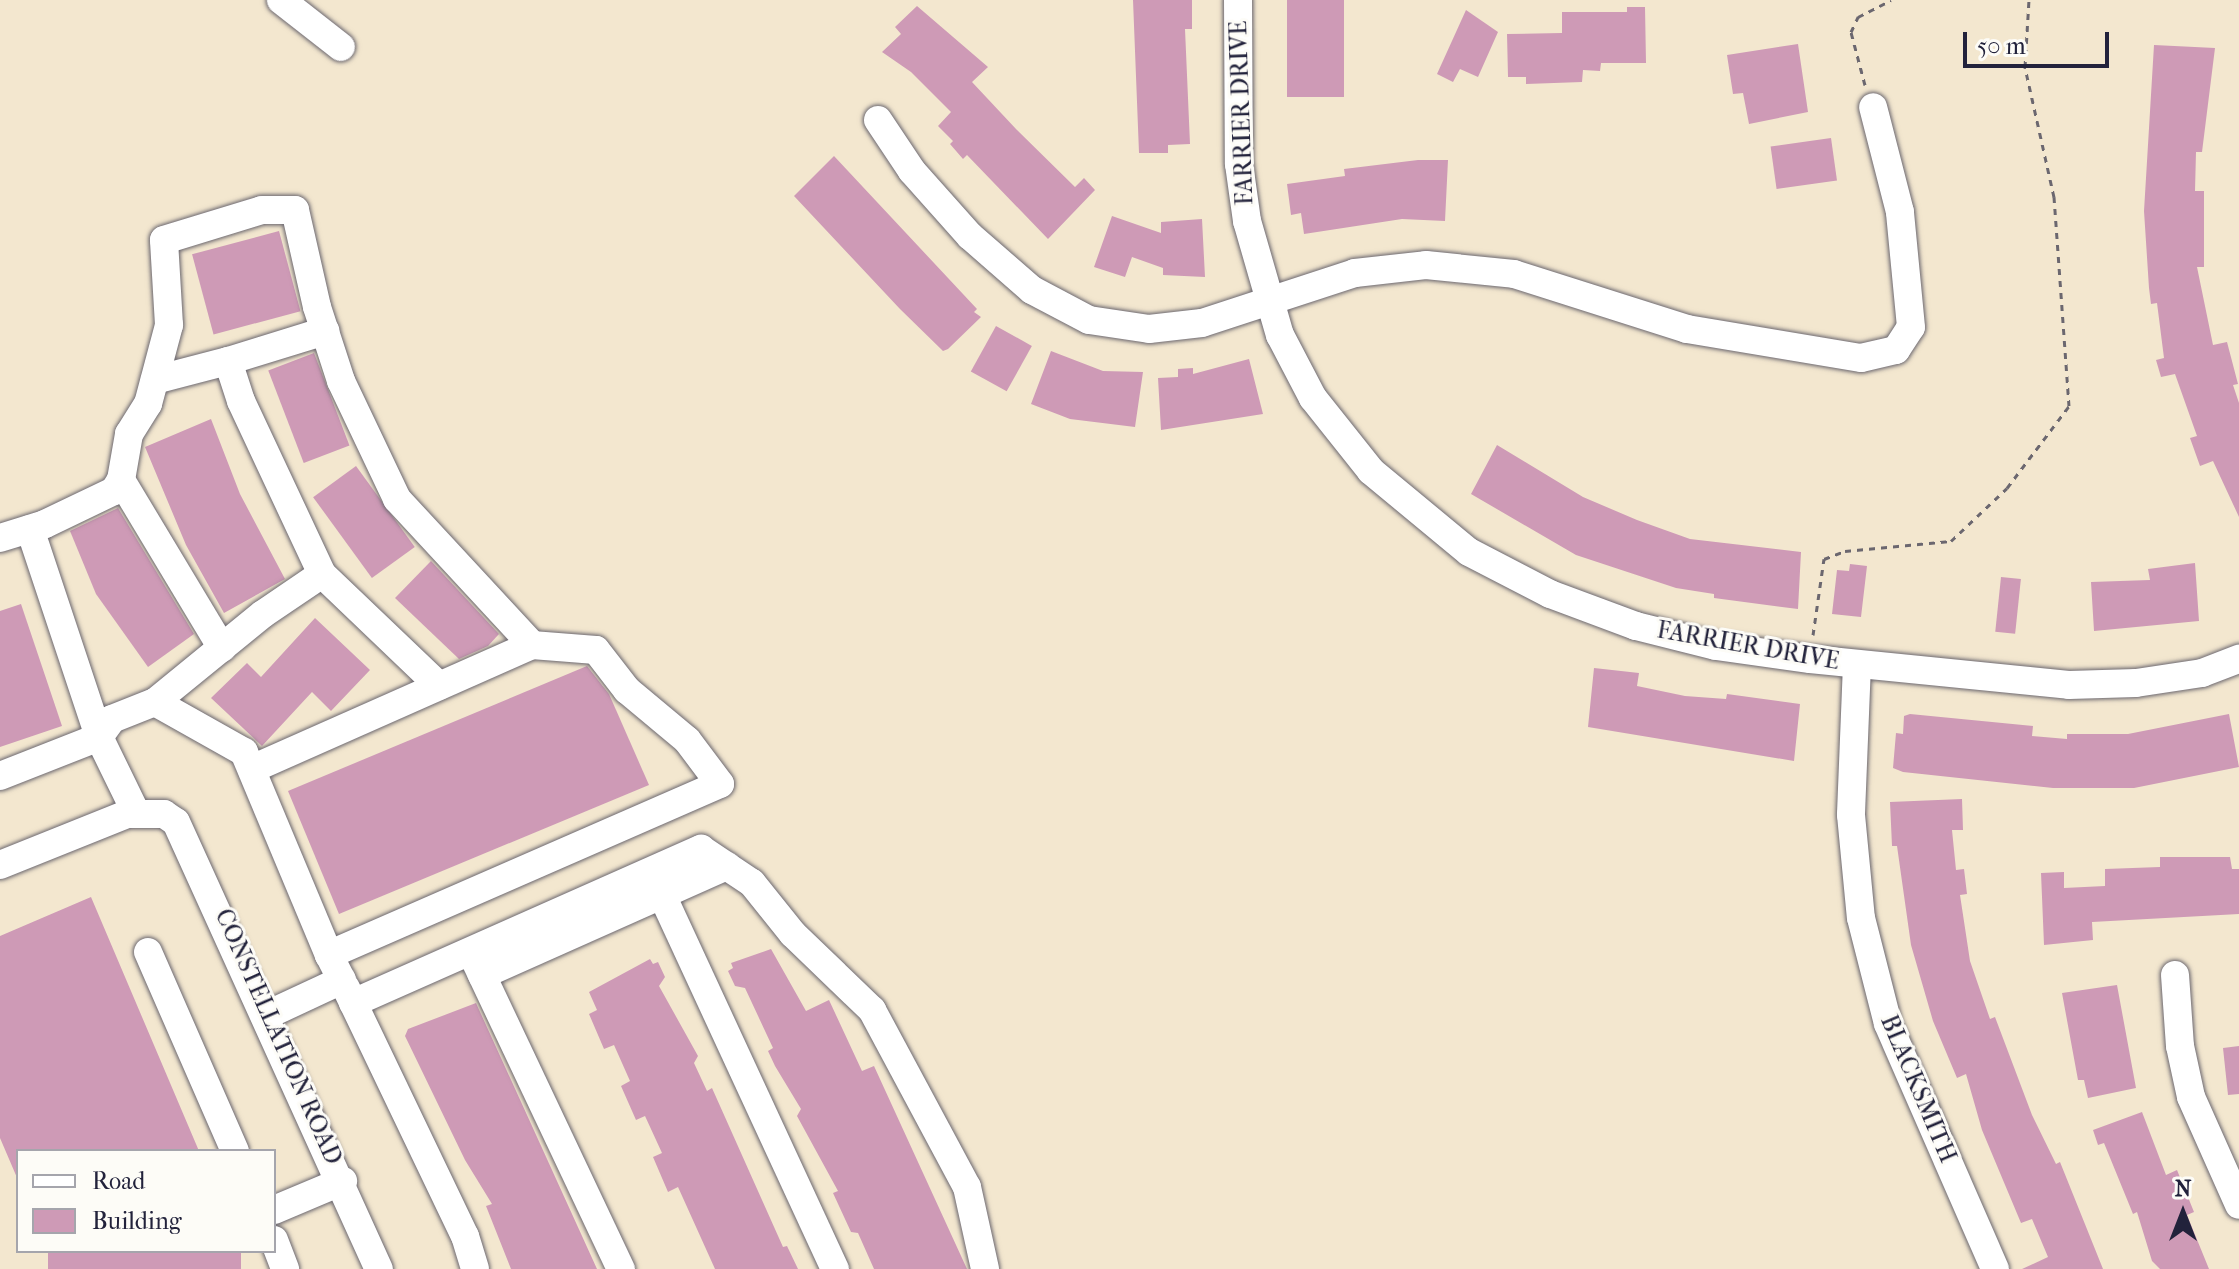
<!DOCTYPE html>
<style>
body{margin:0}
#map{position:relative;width:2239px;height:1269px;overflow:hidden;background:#f3e7cf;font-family:"IM FELL French Canon",serif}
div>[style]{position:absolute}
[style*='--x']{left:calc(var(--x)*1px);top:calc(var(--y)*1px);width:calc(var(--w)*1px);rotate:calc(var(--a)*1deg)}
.building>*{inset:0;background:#ce9ab6;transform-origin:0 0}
.path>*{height:3px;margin-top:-1.5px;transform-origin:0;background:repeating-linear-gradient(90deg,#6b676f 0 6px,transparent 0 12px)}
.roads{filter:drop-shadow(0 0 2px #6b676f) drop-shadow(0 0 2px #6b676f)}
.minor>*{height:28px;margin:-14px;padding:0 14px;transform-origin:14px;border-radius:14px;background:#fff}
span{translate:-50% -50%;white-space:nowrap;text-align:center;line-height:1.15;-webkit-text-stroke:6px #fdfcf7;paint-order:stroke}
.street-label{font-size:24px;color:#22223b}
.legend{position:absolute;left:16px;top:1149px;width:260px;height:104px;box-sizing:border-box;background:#fdfcf7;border:2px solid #a5a5ac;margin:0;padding:10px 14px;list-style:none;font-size:24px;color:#22223b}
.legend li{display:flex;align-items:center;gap:16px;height:40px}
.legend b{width:40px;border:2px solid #a5a5ac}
.north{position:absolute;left:2143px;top:1173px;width:80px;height:80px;-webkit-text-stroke:6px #fdfcf7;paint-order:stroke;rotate:0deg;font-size:22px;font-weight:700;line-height:32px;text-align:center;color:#22223b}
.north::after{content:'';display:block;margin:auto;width:28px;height:36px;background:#22223b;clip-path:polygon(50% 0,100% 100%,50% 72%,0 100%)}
.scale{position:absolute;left:1963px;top:32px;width:146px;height:36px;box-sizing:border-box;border:4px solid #22223b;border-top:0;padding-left:10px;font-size:24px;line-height:28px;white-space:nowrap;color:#22223b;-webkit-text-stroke:6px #fdfcf7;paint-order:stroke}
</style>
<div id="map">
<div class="building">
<i style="clip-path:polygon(1133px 0,1192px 0,1192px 29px,1185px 29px,1190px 144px,1168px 145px,1168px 153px,1139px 153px)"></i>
<i style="left:1287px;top:0;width:57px;height:97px"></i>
<i style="clip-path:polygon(917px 6px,988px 67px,972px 82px,1016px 129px,1075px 187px,1084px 178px,1095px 190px,1048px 239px,967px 155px,963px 159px,950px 144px,953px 141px,938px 126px,951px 112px,911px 72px,882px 52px,901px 34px,895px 27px)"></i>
<i style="clip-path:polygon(1627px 7px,1645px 7px,1646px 63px,1601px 63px,1600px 71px,1583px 70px,1582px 82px,1526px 84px,1526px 77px,1508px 77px,1507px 34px,1562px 33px,1562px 12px,1627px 12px)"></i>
<i style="clip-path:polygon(1466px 10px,1498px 32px,1478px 77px,1460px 69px,1453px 82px,1437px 74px)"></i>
<i style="clip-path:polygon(1798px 44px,1808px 112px,1749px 124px,1743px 93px,1733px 94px,1727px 55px)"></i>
<i style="clip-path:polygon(2154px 45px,2215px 48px,2202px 152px,2196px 152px,2195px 191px,2204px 191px,2204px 267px,2197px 267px,2213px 345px,2227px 342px,2238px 384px,2233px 385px,2239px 403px,2239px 517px,2213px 461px,2200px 466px,2190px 438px,2197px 436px,2175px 374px,2161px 377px,2156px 360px,2164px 358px,2157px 303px,2151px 304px,2149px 288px,2144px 211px)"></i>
<i style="left:1831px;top:138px;width:43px;height:61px;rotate:82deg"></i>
<i style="clip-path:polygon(834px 156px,977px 309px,974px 312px,981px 317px,948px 349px,943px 351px,900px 309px,794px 196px)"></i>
<i style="clip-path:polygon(1418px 160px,1448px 160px,1445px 221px,1402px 219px,1304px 234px,1301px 213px,1291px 215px,1287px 184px,1345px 176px,1344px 169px)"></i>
<i style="clip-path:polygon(1112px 216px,1161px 233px,1161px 222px,1202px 219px,1205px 277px,1163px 275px,1163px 268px,1132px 257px,1125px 277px,1094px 267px)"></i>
<i style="left:279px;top:231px;width:83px;height:90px;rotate:75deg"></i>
<i style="left:996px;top:326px;width:41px;height:52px;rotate:29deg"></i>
<i style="clip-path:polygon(1051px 351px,1103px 371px,1143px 372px,1135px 427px,1070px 419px,1031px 404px)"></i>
<i style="left:314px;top:353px;width:99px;height:49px;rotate:69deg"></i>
<i style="clip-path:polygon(1249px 359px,1263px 414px,1161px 430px,1158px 378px,1178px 377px,1178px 369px,1193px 368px,1193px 374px)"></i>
<i style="clip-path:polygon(211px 419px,240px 494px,285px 579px,224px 613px,186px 545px,145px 447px)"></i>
<i style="clip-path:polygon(1497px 445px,1583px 497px,1637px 520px,1690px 539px,1801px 552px,1798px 609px,1714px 598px,1714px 594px,1676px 588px,1576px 555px,1471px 494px)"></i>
<i style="left:356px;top:466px;width:100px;height:53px;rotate:54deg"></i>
<i style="clip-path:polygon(118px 508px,194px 634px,148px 667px,96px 594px,70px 531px)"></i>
<i style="clip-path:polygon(431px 561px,499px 634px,488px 646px,459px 659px,395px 598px)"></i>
<i style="clip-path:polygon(2195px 563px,2199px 621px,2094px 631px,2091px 582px,2150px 580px,2148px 569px)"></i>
<i style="clip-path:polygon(1850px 564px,1867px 566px,1861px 617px,1832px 614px,1837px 570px,1849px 571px)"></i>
<i style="left:2001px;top:577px;width:20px;height:55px;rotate:6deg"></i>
<i style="clip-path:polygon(21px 604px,62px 726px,0 747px,0 611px)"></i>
<i style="clip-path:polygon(315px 618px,370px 670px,331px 711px,312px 692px,262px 746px,211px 698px,247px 663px,261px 677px)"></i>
<i style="clip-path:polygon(587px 666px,609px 694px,649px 785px,339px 914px,288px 791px)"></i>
<i style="clip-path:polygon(1594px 668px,1639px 673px,1637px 686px,1685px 696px,1726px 699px,1727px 694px,1800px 704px,1794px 761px,1588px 727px)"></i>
<i style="clip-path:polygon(1910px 714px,2033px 726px,2032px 736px,2067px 739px,2067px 734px,2128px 734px,2229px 714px,2239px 767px,2134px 788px,2053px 788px,1903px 772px,1893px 768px,1896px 733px,1903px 734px,1904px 716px)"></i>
<i style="clip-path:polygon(1962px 799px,1963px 830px,1952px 830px,1956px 870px,1964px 869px,1967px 894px,1960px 895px,1970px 961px,1990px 1019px,1995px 1017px,2032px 1115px,2056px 1164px,2060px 1162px,2103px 1269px,2022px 1269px,2048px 1257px,2032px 1219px,2021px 1223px,1982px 1130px,1966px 1074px,1957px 1078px,1933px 1021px,1911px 945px,1897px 846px,1892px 846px,1890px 802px)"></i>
<i style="clip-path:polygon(2160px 857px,2230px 857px,2232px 869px,2239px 869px,2239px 914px,2092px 922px,2093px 940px,2044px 945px,2041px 873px,2064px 872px,2064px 888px,2105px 886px,2105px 869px,2160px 867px)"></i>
<i style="clip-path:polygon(91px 897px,199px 1151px,18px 1151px,18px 1180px,0 1138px,0 936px)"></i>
<i style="clip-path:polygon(771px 949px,806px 1011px,829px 1000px,862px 1071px,874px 1066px,967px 1269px,874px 1269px,858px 1233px,851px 1232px,833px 1193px,838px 1191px,797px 1116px,801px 1109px,775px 1066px,768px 1051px,773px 1048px,745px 988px,735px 986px,728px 971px,733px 968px,731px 963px)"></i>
<i style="clip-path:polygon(650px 959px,653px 964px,658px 962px,665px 977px,659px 986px,698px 1056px,694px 1063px,707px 1091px,712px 1088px,783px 1247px,787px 1246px,798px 1269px,715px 1269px,678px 1187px,668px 1192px,653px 1157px,662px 1153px,645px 1116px,636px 1120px,621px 1086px,630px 1081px,614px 1045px,604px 1049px,589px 1014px,597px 1010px,589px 992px)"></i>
<i style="clip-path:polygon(2117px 985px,2136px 1088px,2088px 1098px,2084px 1080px,2078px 1080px,2062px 993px)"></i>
<i style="clip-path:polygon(476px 1003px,597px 1269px,511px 1269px,486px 1206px,492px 1204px,465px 1160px,405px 1036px,408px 1029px)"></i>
<i style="clip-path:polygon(2239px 1046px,2239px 1094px,2228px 1095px,2223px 1048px)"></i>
<i style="clip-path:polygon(2142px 1112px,2166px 1175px,2177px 1170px,2194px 1212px,2187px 1215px,2209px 1269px,2160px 1269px,2152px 1261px,2137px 1212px,2133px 1214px,2104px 1143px,2098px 1145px,2093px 1130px)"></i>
<i style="left:48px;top:1251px;width:193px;height:20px"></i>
</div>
<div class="path">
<i style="--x:1865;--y:85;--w:55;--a:-104.8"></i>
<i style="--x:1851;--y:32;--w:17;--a:-65"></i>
<i style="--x:1858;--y:17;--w:37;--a:-27"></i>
<i style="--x:1813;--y:635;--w:77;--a:-81.8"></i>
<i style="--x:1824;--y:559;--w:22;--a:-21"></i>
<i style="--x:1845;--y:551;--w:106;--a:-5.4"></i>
<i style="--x:1951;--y:541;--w:77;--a:-43.4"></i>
<i style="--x:2007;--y:488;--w:103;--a:-52.9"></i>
<i style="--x:2069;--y:406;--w:210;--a:-94.1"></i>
<i style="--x:2054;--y:197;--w:133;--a:-102.6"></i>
<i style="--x:2025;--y:67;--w:67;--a:-86.6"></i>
</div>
<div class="roads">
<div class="minor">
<i style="--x:281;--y:0;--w:76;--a:38.1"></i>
<i style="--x:1238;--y:0;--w:164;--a:89.7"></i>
<i style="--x:1239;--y:164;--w:58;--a:82"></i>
<i style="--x:1247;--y:221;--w:119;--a:73.9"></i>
<i style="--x:1280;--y:335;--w:71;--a:62.4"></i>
<i style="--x:1313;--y:398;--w:93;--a:51.5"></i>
<i style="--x:1371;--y:471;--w:127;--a:39.6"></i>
<i style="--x:1469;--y:552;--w:91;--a:27.4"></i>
<i style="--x:1550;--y:594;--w:92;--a:20.4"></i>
<i style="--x:1636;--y:626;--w:82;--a:14"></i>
<i style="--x:1716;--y:646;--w:95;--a:7.9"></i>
<i style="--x:1810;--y:659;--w:260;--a:5.7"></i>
<i style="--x:2069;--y:685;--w:67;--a:-1.7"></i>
<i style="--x:2136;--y:683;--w:67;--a:-8.6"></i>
<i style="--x:2202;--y:673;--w:40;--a:-21"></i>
<i style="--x:878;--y:120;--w:61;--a:56.3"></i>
<i style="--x:912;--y:171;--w:87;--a:48.3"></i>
<i style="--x:970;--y:236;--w:82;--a:41.1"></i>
<i style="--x:1032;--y:290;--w:64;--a:27.8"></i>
<i style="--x:1089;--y:320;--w:61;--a:8.5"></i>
<i style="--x:1149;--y:329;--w:53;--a:-6.5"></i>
<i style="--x:1202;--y:323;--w:161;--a:-18.1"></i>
<i style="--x:1355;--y:273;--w:71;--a:-6.4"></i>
<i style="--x:1426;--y:265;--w:88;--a:5.8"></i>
<i style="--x:1514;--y:274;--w:182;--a:17.6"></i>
<i style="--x:1687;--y:329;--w:176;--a:9.5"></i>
<i style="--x:1861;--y:358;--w:36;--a:-13"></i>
<i style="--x:1896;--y:350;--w:27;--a:-57"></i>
<i style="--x:1911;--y:327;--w:116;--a:-95.5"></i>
<i style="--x:1900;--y:212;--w:108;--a:-104.4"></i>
<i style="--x:155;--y:380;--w:75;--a:-14.6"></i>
<i style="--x:121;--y:480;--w:196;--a:59"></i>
<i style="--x:30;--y:529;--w:219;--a:71.6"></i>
<i style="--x:0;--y:538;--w:47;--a:-17.3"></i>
<i style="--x:45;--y:524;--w:76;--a:-25.6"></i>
<i style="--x:114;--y:491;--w:13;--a:-58"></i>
<i style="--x:121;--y:480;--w:47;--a:-80.1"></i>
<i style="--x:129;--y:434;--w:36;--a:-58"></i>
<i style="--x:148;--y:404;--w:82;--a:-75.1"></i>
<i style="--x:169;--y:325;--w:85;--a:-93.4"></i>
<i style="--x:164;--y:240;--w:102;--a:-17"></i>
<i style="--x:262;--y:210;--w:33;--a:0"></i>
<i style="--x:295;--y:210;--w:99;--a:77.2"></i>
<i style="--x:317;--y:307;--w:78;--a:72"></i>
<i style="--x:341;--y:381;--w:131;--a:64.6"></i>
<i style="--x:397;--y:499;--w:199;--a:47.2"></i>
<i style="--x:532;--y:645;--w:64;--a:4.5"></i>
<i style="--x:596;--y:650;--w:51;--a:52.2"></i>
<i style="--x:627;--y:690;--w:78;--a:39.8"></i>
<i style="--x:687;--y:740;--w:55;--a:53.1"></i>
<i style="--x:720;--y:784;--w:427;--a:156.4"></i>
<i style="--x:329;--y:955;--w:28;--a:63"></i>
<i style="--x:342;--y:980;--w:83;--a:155"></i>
<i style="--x:322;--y:574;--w:191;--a:-115.1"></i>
<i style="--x:241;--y:401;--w:42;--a:-108"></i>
<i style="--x:228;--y:361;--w:102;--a:-17.2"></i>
<i style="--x:1857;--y:664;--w:151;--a:92.3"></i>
<i style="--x:1851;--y:815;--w:103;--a:84.5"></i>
<i style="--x:1861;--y:918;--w:109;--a:75.7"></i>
<i style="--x:1888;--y:1024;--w:267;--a:66.4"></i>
<i style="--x:155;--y:702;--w:139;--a:-39.2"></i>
<i style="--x:263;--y:614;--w:71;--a:-34.1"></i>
<i style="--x:322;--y:574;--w:162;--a:43.7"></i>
<i style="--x:99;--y:737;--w:22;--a:-54"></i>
<i style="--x:112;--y:719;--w:46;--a:-21.6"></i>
<i style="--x:155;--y:702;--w:102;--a:29.3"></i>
<i style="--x:244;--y:752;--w:220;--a:67.3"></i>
<i style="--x:252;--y:769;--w:306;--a:-23.9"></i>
<i style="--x:0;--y:776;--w:106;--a:-21.5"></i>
<i style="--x:99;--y:737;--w:85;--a:64"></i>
<i style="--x:0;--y:865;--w:137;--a:-21.9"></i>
<i style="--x:127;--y:814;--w:37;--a:0"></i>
<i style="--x:164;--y:814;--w:14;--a:34"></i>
<i style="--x:176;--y:822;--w:491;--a:65.6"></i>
<i style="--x:663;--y:897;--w:410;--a:65.2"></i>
<i style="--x:148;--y:952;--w:217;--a:66.4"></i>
<i style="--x:471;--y:952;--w:351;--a:64.7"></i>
<i style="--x:482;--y:975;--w:268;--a:-24"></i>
<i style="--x:2175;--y:975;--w:71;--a:86"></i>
<i style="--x:2180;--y:1046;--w:52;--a:77.8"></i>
<i style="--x:2191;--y:1097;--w:118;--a:66"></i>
<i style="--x:346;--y:988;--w:275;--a:64.4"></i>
<i style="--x:465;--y:1236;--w:34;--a:73"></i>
<i style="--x:353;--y:1003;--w:381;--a:-23.9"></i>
<i style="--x:701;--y:849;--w:61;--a:33.7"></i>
<i style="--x:752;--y:883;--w:65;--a:51.2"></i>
<i style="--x:793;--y:934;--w:110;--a:43.9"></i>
<i style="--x:872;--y:1010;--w:201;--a:61.8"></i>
<i style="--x:967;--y:1187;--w:84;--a:77.6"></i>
<i style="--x:274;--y:1210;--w:75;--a:-22.8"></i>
<i style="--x:274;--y:1240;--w:31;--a:69"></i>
</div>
</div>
<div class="street-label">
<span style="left:1242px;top:113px;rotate:-92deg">FARRIER DRIVE</span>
<span style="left:1748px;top:646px;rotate:10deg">FARRIER DRIVE</span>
<span style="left:278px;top:1037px;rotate:66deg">CONSTELLATION ROAD</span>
<span style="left:1918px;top:1089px;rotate:67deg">BLACKSMITH</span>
</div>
<ul class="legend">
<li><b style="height:10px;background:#fff"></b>Road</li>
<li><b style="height:22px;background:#ce9ab6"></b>Building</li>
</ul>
<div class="north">N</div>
<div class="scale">50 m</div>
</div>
